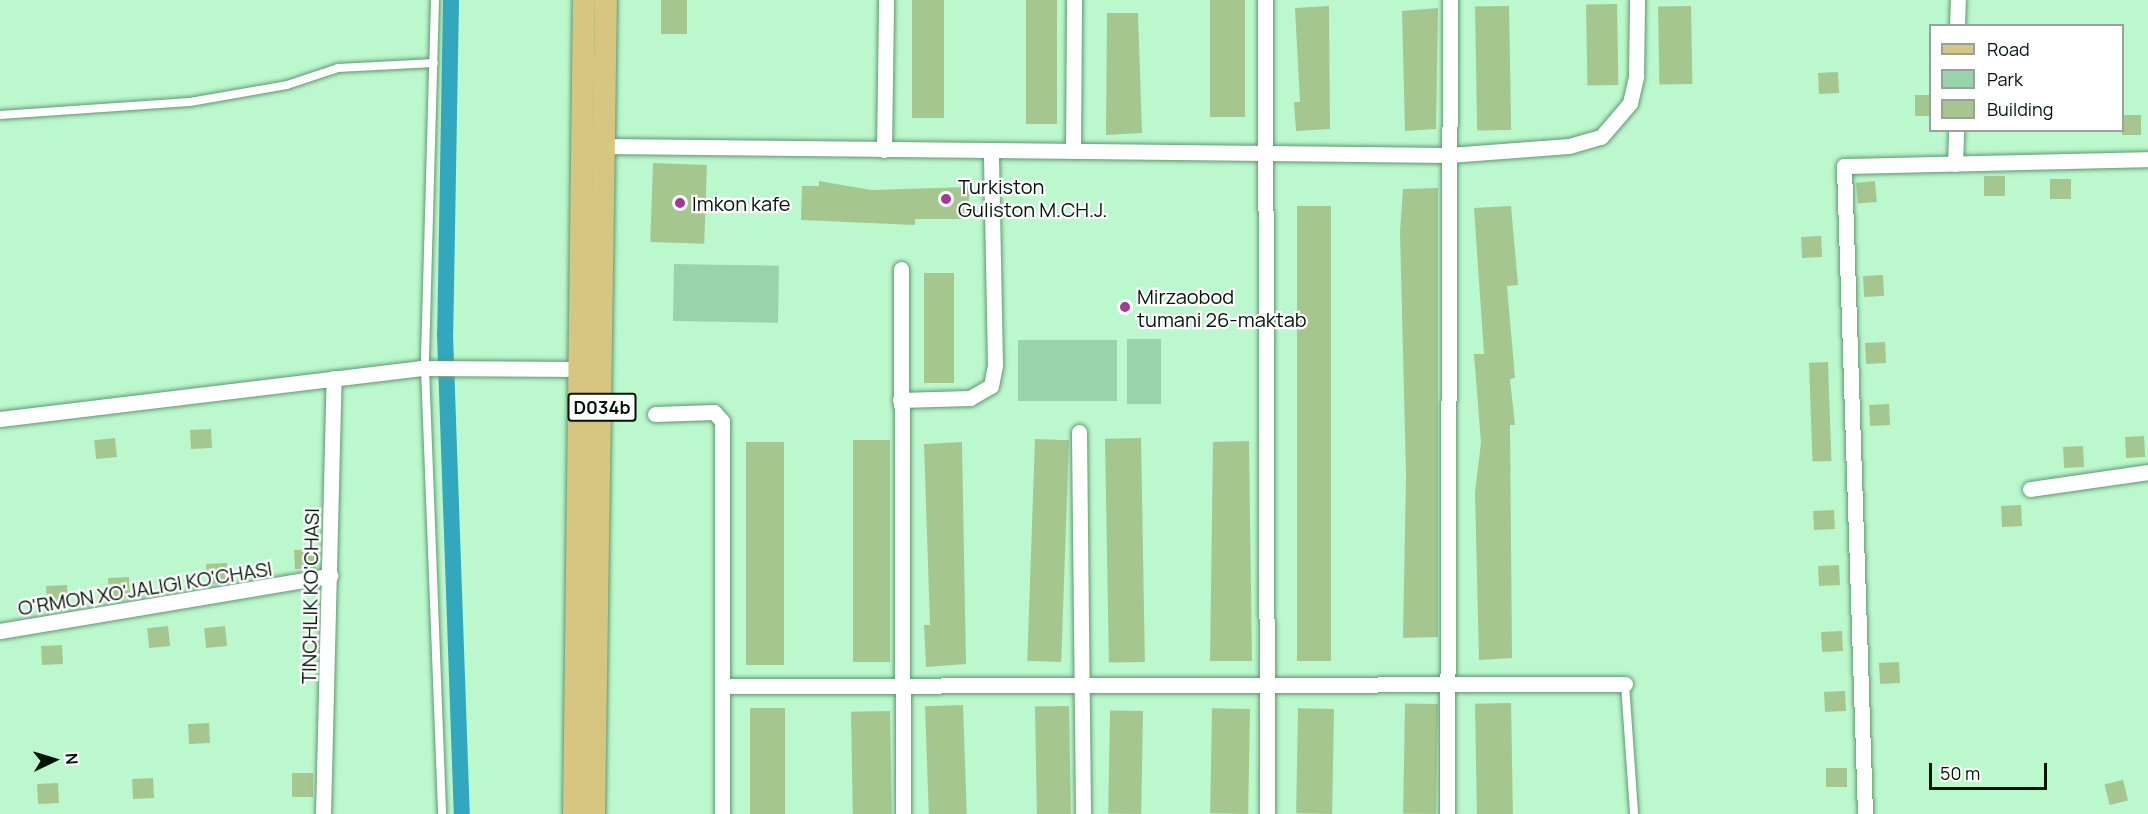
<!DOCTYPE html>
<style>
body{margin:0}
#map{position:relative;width:2148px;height:814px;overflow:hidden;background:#bcf8cd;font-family:Manrope,sans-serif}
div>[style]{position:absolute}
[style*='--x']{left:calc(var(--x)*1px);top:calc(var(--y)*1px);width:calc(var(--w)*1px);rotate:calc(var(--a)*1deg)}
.green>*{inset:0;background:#97d4a9;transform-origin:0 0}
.canal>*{height:16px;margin:-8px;padding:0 8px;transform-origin:8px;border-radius:8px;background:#32a7be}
.building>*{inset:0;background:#a5c78f;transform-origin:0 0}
.roads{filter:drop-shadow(0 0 2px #5f9871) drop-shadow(0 0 2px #5f9871)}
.lane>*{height:8px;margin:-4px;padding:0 4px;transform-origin:4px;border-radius:4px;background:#fff}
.street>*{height:15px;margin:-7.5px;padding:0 7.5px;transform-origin:7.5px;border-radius:7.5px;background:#fff}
.primary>*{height:22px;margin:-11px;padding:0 11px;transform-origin:11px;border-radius:11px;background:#d7c582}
.dots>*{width:16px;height:16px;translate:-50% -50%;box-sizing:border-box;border:3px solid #fff;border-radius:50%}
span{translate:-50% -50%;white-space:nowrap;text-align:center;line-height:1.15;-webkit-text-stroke:4.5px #fff;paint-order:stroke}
.shield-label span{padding:2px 4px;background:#fff;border:2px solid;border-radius:4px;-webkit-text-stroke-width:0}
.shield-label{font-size:18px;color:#001406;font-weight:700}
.poi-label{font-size:20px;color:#001406}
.left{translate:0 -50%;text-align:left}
.street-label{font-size:20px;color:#001406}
.legend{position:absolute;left:1929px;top:24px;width:195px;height:108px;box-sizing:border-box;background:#fff;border:2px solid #99a19b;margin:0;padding:8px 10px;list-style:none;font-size:18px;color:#001406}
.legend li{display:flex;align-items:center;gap:12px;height:30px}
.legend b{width:30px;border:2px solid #99a19b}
.north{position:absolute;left:24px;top:730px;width:60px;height:60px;-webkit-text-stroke:4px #fff;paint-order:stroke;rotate:86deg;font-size:16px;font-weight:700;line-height:24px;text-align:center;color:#001406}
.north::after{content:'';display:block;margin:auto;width:21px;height:27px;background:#001406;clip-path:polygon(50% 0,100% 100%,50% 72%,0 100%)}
.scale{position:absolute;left:1929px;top:763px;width:118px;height:27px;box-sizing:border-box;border:3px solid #001406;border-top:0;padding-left:8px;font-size:18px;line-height:21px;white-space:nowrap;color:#001406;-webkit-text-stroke:4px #fff;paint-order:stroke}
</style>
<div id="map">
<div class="green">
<i style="left:674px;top:264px;width:105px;height:57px;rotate:1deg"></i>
<i style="left:1127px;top:339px;width:34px;height:65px"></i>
<i style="left:1018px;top:340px;width:99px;height:61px"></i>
</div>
<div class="canal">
<i style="--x:451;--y:0;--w:334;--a:91"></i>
<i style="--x:445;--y:334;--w:480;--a:88"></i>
</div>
<div class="building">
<i style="left:661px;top:0;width:26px;height:34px"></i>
<i style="left:912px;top:0;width:32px;height:118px"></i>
<i style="left:1026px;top:0;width:31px;height:124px"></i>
<i style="left:1210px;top:0;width:35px;height:117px"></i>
<i style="left:1617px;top:4px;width:81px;height:31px;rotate:89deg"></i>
<i style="clip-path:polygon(1329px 6px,1330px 129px,1296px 131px,1294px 102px,1300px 102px,1295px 8px)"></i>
<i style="left:1509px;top:6px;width:124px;height:34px;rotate:89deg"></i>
<i style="left:1691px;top:6px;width:78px;height:33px;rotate:89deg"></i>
<i style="clip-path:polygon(1438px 8px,1436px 129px,1405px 131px,1402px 11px)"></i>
<i style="clip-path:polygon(1107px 13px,1138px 13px,1142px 133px,1106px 135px)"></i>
<i style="left:1838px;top:72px;width:21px;height:20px;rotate:87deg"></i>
<i style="left:1930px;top:95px;width:21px;height:15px;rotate:90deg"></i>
<i style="left:2122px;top:115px;width:19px;height:20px"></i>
<i style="left:653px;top:163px;width:54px;height:79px;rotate:2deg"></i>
<i style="left:1984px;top:176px;width:21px;height:20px"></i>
<i style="left:2050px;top:179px;width:21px;height:20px"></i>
<i style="clip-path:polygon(819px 181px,871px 190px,969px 187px,969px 219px,915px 219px,915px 225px,801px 220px,802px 186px,819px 186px)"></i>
<i style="left:1875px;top:181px;width:21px;height:19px;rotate:85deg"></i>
<i style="clip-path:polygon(1438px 188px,1438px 637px,1403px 638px,1406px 474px,1400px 231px,1403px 189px)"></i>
<i style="left:1331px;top:206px;width:455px;height:34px;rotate:90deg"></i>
<i style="clip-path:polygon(1511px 206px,1518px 285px,1507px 286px,1515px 378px,1510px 379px,1515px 425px,1510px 425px,1512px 658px,1479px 660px,1475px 492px,1481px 443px,1474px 354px,1484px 354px,1474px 208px)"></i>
<i style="left:1821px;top:236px;width:21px;height:20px;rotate:87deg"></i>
<i style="left:924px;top:273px;width:30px;height:110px"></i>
<i style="left:1883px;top:275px;width:21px;height:20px;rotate:87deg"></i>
<i style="left:1885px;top:342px;width:21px;height:20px;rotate:87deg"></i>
<i style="left:1828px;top:362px;width:99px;height:19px;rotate:88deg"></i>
<i style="left:1889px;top:404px;width:21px;height:20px;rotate:87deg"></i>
<i style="left:211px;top:429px;width:19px;height:21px;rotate:87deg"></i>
<i style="left:2144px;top:436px;width:21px;height:19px;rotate:87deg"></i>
<i style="left:115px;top:438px;width:19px;height:21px;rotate:84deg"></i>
<i style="left:1141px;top:438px;width:224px;height:36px;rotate:89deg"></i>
<i style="left:1035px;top:439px;width:34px;height:222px;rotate:2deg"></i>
<i style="left:853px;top:440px;width:37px;height:222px"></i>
<i style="clip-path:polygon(1249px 441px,1252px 661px,1210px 661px,1213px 442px)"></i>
<i style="left:746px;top:442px;width:38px;height:223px"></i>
<i style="clip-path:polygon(962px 442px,966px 664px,926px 667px,924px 625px,930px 625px,924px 444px)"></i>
<i style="left:2083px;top:446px;width:21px;height:20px;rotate:87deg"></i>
<i style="left:2021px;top:505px;width:21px;height:20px;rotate:87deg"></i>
<i style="left:1834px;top:510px;width:19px;height:21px;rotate:87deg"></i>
<i style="left:315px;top:549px;width:19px;height:21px;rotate:87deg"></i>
<i style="left:227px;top:563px;width:20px;height:21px;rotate:87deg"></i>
<i style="left:1839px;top:565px;width:20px;height:21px;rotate:87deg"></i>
<i style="left:129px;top:577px;width:20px;height:21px;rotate:87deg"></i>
<i style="left:67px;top:585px;width:20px;height:21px;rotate:87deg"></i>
<i style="left:168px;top:626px;width:20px;height:21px;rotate:84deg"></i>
<i style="left:225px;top:626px;width:20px;height:21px;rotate:84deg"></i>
<i style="left:1842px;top:631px;width:20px;height:21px;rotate:87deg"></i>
<i style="left:62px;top:645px;width:19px;height:21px;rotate:87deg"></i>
<i style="left:1899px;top:662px;width:21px;height:20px;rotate:87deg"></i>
<i style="left:1845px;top:691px;width:20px;height:21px;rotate:87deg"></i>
<i style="left:1511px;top:703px;width:111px;height:36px;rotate:89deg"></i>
<i style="left:1438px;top:704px;width:110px;height:33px;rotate:91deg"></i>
<i style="left:963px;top:705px;width:109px;height:38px;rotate:88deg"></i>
<i style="left:1069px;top:706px;width:108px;height:34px;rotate:89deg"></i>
<i style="left:750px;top:708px;width:35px;height:106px"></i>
<i style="left:1250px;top:709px;width:105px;height:38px;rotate:91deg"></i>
<i style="left:1334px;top:709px;width:105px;height:36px;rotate:91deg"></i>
<i style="left:890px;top:711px;width:103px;height:39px;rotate:89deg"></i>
<i style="left:1143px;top:711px;width:103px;height:33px;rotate:91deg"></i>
<i style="left:209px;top:723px;width:20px;height:21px;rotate:87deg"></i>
<i style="left:1847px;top:768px;width:19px;height:21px;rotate:90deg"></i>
<i style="left:292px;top:773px;width:21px;height:24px"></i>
<i style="left:153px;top:778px;width:20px;height:21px;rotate:87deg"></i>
<i style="left:2123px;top:780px;width:21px;height:19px;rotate:76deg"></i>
<i style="left:58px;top:783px;width:20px;height:21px;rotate:87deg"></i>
</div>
<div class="roads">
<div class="lane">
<i style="--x:435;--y:0;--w:368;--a:91.6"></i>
<i style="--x:425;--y:368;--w:446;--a:87.8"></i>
<i style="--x:0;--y:115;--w:190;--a:-3.9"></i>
<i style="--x:190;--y:102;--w:98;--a:-9.9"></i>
<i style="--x:287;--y:85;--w:54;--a:-18.4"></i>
<i style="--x:338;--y:68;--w:96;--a:-3"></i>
<i style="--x:1625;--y:684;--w:130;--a:86"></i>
</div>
<div class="street">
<i style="--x:1265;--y:0;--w:814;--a:89.86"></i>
<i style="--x:1957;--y:26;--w:26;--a:-88"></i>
<i style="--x:605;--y:146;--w:844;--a:0.61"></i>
<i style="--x:1449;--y:155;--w:120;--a:-4.3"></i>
<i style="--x:1569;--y:146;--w:33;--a:-16"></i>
<i style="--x:1601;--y:137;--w:45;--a:-49.5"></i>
<i style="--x:1630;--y:103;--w:28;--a:-77"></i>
<i style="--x:1636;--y:76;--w:76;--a:-89.2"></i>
<i style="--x:884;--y:150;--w:150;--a:-89.2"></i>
<i style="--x:1073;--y:151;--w:151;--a:-89.6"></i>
<i style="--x:1955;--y:164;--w:34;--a:-88"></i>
<i style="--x:901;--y:269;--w:545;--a:89.79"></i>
<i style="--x:900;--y:400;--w:70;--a:-1.6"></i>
<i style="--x:970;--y:398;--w:24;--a:-30"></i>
<i style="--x:991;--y:386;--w:21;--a:-79"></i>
<i style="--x:995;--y:365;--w:213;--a:-91.1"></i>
<i style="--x:655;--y:414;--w:59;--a:-1.9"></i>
<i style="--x:714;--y:412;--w:12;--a:48"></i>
<i style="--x:722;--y:421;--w:393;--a:90"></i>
<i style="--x:0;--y:419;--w:423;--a:-6.9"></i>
<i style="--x:420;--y:368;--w:160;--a:0.4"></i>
<i style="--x:1079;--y:432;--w:382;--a:89.4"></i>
<i style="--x:2030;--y:489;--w:119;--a:-8.2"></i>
<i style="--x:0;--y:631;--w:335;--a:-9.5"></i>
<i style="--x:723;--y:686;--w:902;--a:-0.13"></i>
<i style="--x:323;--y:814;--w:436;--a:-88.6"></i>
<i style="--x:1447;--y:814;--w:814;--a:-89.79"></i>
<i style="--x:1865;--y:814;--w:648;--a:-91.86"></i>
<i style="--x:1844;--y:166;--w:304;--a:-1.3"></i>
</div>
<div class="primary">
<i style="--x:574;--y:814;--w:814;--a:-89.3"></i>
<i style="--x:594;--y:814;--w:814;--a:-89.16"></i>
</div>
</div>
<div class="dots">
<i style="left:946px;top:199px;background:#a53796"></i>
<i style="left:680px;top:203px;background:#a53796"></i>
<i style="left:1125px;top:307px;background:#a53796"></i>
</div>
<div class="shield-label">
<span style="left:602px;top:407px">D034b</span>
</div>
<div class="poi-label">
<span class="left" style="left:958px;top:198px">Turkiston<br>Guliston M.CH.J.</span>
<span class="left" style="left:692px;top:203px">Imkon kafe</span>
<span class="left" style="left:1137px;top:308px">Mirzaobod<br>tumani 26-maktab</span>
</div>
<div class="street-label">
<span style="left:145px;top:588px;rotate:-9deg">O'RMON XO'JALIGI KO'CHASI</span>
<span style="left:310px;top:596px;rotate:-89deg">TINCHLIK KO'CHASI</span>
</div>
<ul class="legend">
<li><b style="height:8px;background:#d7c582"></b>Road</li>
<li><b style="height:16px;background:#97d4a9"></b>Park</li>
<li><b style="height:16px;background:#a5c78f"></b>Building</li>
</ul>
<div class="north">N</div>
<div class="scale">50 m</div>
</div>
